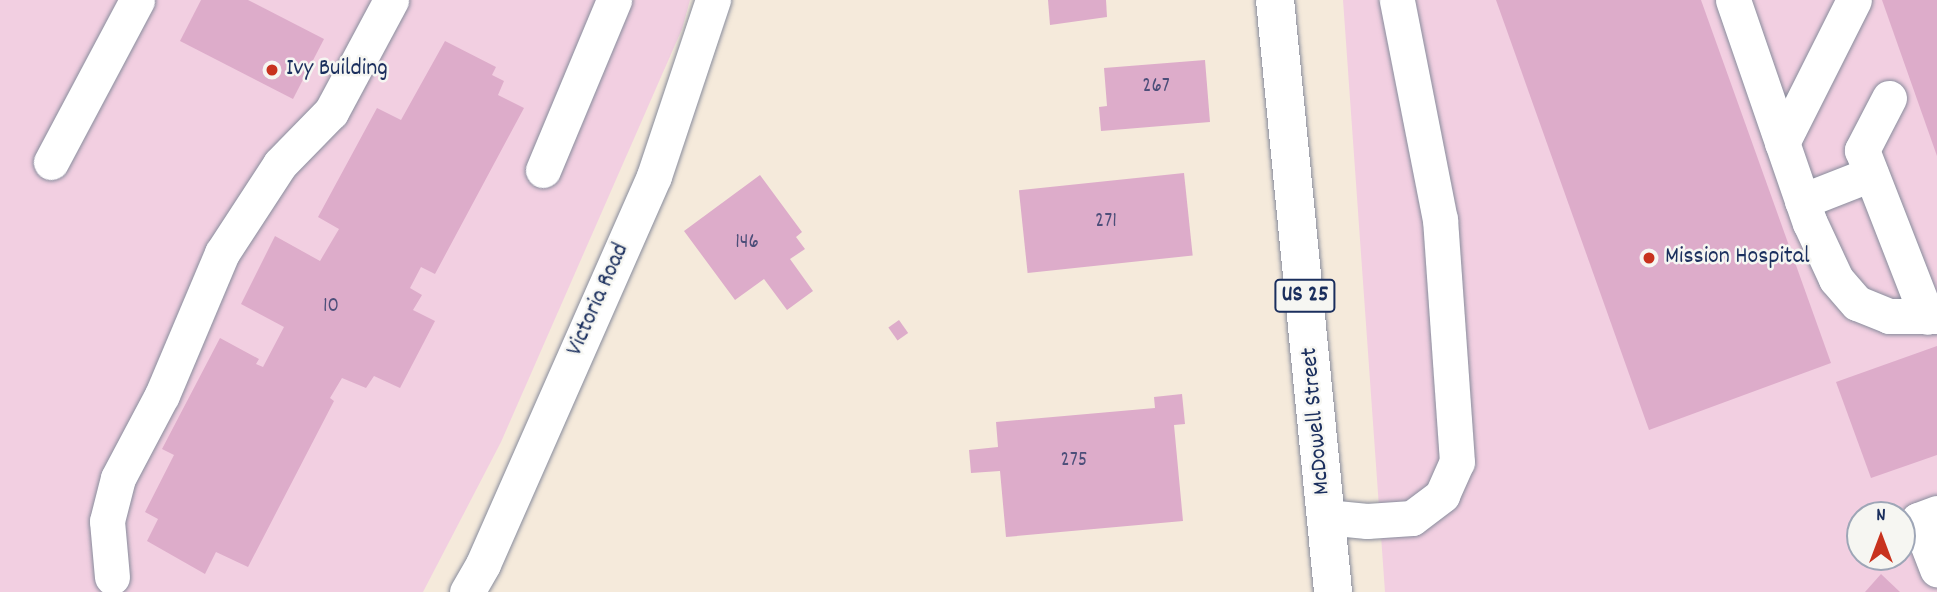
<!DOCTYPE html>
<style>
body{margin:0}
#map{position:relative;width:1937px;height:592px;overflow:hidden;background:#f5eadb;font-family:Dekko,sans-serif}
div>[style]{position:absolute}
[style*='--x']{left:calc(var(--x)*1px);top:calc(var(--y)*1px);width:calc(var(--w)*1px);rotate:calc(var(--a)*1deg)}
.built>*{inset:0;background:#f2cfe1}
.building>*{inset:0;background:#ddacca;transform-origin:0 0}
.roads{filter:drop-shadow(0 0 2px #888c9c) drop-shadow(0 0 2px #888c9c)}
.minor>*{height:35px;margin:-17.5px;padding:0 17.5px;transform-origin:17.5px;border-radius:17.5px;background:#fff}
.major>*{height:38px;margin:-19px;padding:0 19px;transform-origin:19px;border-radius:19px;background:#fff}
.dots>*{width:19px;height:19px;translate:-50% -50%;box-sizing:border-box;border:4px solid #f6f6f2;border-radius:50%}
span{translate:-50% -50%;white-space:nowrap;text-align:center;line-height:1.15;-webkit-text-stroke:5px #f6f6f2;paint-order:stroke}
.number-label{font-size:21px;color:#4c4e79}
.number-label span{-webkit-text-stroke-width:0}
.shield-label span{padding:2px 5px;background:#f6f6f2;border:2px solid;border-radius:5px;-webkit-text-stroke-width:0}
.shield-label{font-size:23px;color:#1b2f5e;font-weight:700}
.poi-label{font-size:24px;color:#1b2f5e}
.left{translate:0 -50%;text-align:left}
.street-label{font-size:24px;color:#1b2f5e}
.north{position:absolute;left:1846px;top:501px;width:70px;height:70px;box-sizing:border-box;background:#f6f6f2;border:2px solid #9ea6b7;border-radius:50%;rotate:0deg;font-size:19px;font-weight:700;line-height:28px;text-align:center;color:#1b2f5e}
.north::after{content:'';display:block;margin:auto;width:24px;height:32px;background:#c8321e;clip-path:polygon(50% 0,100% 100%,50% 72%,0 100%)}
</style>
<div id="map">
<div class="built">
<i style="clip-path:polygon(0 0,690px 0,682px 29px,501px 442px,423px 592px,0 592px)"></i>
<i style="clip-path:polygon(evenodd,1343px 0,1937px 0,1937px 592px,1385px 592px,1343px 0,1860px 515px,1902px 515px,1902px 557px,1860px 557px,1860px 515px)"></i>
</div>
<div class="building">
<i style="clip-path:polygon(201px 0,248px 0,324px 39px,293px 99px,180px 41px)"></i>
<i style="clip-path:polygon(1048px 0,1106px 0,1107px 17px,1050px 25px)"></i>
<i style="clip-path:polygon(1496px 0,1701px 0,1831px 363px,1649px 430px)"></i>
<i style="clip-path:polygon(1882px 0,1937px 0,1937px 156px)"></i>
<i style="clip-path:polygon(445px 41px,496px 67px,492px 75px,504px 81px,498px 95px,524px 108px,435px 274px,421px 267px,410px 288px,422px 295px,413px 310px,435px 321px,400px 388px,374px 376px,366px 388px,342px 378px,330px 398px,334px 401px,248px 567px,216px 552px,205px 574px,147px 541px,158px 519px,145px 512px,174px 455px,162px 449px,220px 338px,259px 359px,256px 364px,263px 367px,284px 327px,241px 304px,275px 236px,320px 261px,339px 229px,318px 217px,377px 108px,401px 120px)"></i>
<i style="clip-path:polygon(1205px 60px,1210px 122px,1101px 131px,1099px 107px,1107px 106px,1104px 68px)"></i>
<i style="left:1184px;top:173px;width:83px;height:166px;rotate:84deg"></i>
<i style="clip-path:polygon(760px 175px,802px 232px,796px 237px,805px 249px,790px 259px,813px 291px,787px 310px,764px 279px,735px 300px,684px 231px)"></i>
<i style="left:899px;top:320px;width:16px;height:13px;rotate:55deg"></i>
<i style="clip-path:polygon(1937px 346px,1937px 455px,1871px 478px,1836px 382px)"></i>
<i style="clip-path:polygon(1182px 394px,1185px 424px,1174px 425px,1183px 521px,1006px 537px,1000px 471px,971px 473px,969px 450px,998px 447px,996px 422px,1155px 408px,1154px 397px)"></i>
<i style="clip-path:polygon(1881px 574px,1900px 592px,1865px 592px)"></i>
</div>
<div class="roads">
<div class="minor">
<i style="--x:1733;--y:0;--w:236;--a:71"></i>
<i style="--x:1810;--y:223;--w:62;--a:65.1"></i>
<i style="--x:1836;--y:279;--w:32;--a:49"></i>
<i style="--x:1857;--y:303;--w:35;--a:22"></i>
<i style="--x:1889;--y:316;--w:48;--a:0"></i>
<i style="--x:1889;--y:98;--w:59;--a:117.4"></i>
<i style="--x:1862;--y:150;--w:179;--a:68.7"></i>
<i style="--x:1782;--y:143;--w:160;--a:-63.3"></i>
<i style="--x:51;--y:162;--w:183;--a:-62"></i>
<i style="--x:543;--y:170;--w:184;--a:-67.3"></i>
<i style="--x:1802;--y:201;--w:74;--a:-21.4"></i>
<i style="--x:1937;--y:513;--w:20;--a:160"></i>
<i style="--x:1918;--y:520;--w:53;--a:68.8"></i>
<i style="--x:1326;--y:517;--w:41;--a:5.6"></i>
<i style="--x:1367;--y:521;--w:45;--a:-3.8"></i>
<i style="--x:1412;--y:518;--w:38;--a:-37"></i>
<i style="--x:1442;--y:495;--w:36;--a:-66"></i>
<i style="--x:1457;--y:462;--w:243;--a:-94"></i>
<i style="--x:1440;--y:220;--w:224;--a:-101.1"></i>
<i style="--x:112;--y:577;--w:56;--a:-95.1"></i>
<i style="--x:107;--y:521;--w:44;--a:-75.7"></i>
<i style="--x:118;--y:478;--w:94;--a:-62.1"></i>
<i style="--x:162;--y:395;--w:154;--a:-67.1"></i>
<i style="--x:222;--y:253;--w:106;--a:-56.9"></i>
<i style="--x:280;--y:164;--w:73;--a:-45.6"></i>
<i style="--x:331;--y:112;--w:127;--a:-61.8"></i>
<i style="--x:467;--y:592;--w:32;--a:-60"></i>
<i style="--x:483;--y:564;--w:424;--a:-66.2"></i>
<i style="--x:654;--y:176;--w:186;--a:-71.5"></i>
</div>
<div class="major">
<i style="--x:1275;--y:0;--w:595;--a:84.4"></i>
</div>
</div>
<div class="dots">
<i style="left:272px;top:70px;background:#c8321e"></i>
<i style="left:1649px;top:258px;background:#c8321e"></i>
</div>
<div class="number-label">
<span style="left:1156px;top:87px">267</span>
<span style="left:1106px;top:222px">271</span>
<span style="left:747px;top:243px">146</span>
<span style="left:331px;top:307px">10</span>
<span style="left:1074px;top:461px">275</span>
</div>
<div class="shield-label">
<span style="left:1305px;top:296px">US 25</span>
</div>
<div class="poi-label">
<span class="left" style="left:286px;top:70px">Ivy Building</span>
<span class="left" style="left:1665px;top:258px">Mission Hospital</span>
</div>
<div class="street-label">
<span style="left:599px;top:300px;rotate:-66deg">Victoria Road</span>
<span style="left:1317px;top:421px;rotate:-95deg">McDowell Street</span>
</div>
<div class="north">N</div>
</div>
